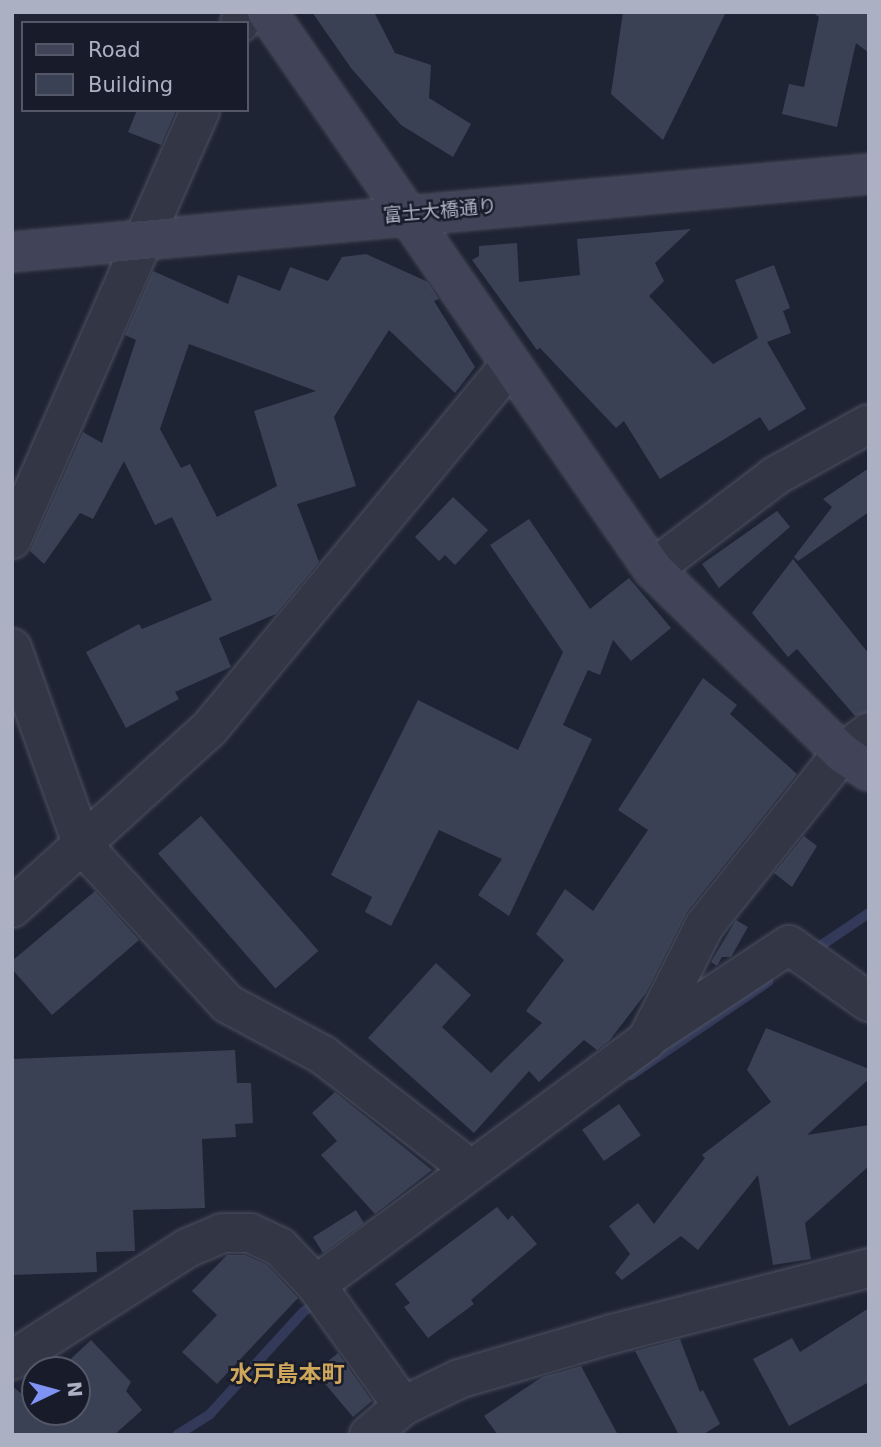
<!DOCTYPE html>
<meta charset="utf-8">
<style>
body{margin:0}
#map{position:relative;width:881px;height:1447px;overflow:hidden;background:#1f2434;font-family:"DejaVu Sans","Noto Sans JP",sans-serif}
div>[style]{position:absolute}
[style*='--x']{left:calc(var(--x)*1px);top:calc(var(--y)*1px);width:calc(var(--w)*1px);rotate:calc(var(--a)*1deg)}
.stream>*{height:10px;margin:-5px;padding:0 5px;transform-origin:5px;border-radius:5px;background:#323959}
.building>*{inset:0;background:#3b4155;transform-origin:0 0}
.roads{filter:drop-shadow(0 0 2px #4d5161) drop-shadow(0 0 2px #4d5161)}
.street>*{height:38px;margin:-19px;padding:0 19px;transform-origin:19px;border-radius:19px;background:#333645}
.secondary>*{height:38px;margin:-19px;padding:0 19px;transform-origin:19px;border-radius:19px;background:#414458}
span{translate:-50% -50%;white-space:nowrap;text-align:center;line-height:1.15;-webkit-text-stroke:5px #181c2a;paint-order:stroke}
.street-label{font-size:19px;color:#acb0c3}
.quarter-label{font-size:23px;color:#cfa75b;font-weight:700}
.frame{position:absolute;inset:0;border:14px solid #acb0c3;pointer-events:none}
.legend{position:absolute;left:21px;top:21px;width:228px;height:91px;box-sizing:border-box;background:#181c2a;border:2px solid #535767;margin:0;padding:9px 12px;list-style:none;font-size:21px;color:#acb0c3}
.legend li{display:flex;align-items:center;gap:14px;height:35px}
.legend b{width:35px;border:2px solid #535767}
.north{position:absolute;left:21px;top:1356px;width:70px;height:70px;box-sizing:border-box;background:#181c2a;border:2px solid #535767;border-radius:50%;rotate:85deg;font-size:19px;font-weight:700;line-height:28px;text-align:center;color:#acb0c3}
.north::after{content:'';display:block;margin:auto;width:24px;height:32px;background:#7f93f4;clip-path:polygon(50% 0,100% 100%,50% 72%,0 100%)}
</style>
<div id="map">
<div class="stream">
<i style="--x:810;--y:953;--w:71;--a:-34.1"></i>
<i style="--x:631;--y:1075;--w:166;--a:-34.2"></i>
<i style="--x:177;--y:1435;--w:39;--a:-32"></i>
<i style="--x:210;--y:1414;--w:138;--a:-47.6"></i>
<i style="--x:303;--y:1312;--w:21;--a:-35"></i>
</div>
<div class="building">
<i style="clip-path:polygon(312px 12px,374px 12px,395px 53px,431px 65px,429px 98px,471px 124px,453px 157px,401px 125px,351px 68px)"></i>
<i style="clip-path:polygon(623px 12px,726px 12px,663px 140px,611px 94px)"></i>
<i style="clip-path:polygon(812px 12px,869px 12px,869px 53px,856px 43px,837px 127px,782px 114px,789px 84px,804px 87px,819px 17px)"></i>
<i style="clip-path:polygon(137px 110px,176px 110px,161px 145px,128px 132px)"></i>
<i style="clip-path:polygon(691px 229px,655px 263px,664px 281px,649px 296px,713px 364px,758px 338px,735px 280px,774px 265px,790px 308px,783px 311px,791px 333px,767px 342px,806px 409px,769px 431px,760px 417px,660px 479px,624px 421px,616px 428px,540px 348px,537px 350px,472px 260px,479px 256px,479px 246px,517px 243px,519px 282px,580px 275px,577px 239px)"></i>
<i style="clip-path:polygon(evenodd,366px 254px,428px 282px,439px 299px,434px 301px,475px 367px,455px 393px,389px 330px,334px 417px,356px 486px,297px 504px,319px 562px,276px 614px,219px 638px,231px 667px,175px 692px,179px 699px,126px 728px,86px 652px,139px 624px,142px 629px,212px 600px,172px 517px,155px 525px,124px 461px,93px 519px,80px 513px,44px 564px,30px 551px,83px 432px,102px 443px,136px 340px,125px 335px,153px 271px,228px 304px,238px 275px,280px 291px,290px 267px,328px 281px,342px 257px,366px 254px,189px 344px,316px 391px,254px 411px,277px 486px,217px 517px,190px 464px,181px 468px,160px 429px,189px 344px)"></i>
<i style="clip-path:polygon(869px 468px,869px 512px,798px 561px,794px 557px,832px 507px,823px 499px)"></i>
<i style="clip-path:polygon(453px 497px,488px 530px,455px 565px,445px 555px,439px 561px,415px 537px)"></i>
<i style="clip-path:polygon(777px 511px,790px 527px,719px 588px,702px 564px)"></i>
<i style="clip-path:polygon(529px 519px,590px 609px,629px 578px,671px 628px,631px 661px,613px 640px,600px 675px,588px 670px,563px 725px,592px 739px,509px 916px,478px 895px,502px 859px,439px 830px,391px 926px,365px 912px,372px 897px,331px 875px,418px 700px,518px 750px,563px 652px,490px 545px)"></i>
<i style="clip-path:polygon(793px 559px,869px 654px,869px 712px,855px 716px,797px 649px,788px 657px,752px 613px)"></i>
<i style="clip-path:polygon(703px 678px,737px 705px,730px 714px,797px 774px,687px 912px,646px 993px,609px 1041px,597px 1050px,584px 1040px,539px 1082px,529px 1071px,474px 1133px,368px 1038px,436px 963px,471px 995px,442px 1027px,491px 1073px,542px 1023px,526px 1011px,564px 960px,536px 934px,565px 889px,593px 911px,648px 830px,618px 810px)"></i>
<i style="left:201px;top:816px;width:179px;height:57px;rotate:49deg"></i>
<i style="clip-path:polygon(804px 836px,817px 846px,792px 887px,774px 873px)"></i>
<i style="clip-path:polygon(95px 891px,139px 940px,52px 1015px,12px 969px,12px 961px)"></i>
<i style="clip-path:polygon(736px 920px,748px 927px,731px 957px,722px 957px,717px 966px,711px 962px)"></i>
<i style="clip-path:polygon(766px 1028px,869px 1069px,869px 1079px,807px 1135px,869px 1125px,869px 1166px,805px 1223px,811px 1259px,773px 1265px,758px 1175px,698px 1250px,681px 1236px,622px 1280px,615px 1273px,630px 1254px,609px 1226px,638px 1203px,654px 1224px,705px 1158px,702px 1155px,771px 1102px,747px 1070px)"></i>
<i style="clip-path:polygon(235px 1050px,237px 1083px,251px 1083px,253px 1123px,235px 1124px,236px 1137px,202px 1139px,205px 1208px,133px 1210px,135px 1251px,96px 1252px,97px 1272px,12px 1275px,12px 1059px)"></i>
<i style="clip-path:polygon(335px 1092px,432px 1170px,375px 1214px,321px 1155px,337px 1141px,312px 1113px)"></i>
<i style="left:619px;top:1104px;width:38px;height:45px;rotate:55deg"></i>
<i style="clip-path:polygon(497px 1207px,508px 1220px,512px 1215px,537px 1244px,471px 1300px,474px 1304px,428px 1338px,404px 1307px,410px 1303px,395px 1284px)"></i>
<i style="clip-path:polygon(356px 1210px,364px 1223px,323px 1253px,313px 1237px)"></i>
<i style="clip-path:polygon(227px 1255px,245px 1255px,267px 1265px,298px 1298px,217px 1384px,182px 1352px,217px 1315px,192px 1291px)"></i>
<i style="clip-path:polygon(869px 1308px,869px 1382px,789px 1426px,753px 1359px,792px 1338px,800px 1352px)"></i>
<i style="clip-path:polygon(680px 1339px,700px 1392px,703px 1390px,720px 1424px,702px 1435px,679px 1435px,635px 1351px)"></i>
<i style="clip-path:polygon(91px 1340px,131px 1382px,126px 1391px,142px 1410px,114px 1435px,12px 1435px,12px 1386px,28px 1399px,35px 1393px,35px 1412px,77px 1412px,77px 1370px,59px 1370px)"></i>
<i style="clip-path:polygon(338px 1353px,372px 1401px,353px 1417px,315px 1372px)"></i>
<i style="clip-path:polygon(581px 1366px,618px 1435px,498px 1435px,484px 1416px,542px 1377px)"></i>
</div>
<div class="roads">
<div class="street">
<i style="--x:240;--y:23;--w:12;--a:-66"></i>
<i style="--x:12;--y:539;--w:468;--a:-66.3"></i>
<i style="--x:653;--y:569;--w:153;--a:-37.3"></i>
<i style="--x:775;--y:476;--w:107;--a:-29"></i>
<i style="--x:12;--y:648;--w:210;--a:70.3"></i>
<i style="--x:83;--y:846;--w:214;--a:47.5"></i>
<i style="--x:228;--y:1004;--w:108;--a:28.2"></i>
<i style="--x:323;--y:1055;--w:185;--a:37.7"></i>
<i style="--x:12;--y:908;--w:266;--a:-42.3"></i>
<i style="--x:209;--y:729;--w:470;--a:-50.4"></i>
<i style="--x:651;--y:1036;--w:165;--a:-33.4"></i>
<i style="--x:789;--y:945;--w:98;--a:35.5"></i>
<i style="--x:316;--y:1285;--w:412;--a:-36.5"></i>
<i style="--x:647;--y:1040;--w:127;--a:-63.4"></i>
<i style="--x:704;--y:926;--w:221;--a:-51.4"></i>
<i style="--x:842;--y:753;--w:34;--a:-37"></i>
<i style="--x:12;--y:1360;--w:208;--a:-32.6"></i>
<i style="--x:187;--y:1248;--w:38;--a:-23"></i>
<i style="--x:222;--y:1233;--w:28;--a:0"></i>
<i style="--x:250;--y:1233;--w:33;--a:25"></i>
<i style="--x:280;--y:1247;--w:52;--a:46.5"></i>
<i style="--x:316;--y:1285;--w:149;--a:54.3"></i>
<i style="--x:369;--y:1435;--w:45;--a:-40.5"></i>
<i style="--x:403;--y:1406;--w:62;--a:-25.7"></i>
<i style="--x:459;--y:1379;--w:159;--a:-16.4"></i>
<i style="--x:612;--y:1334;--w:265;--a:-14.4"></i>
</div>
<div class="secondary">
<i style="--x:267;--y:12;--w:678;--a:55.28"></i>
<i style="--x:653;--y:569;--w:264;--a:44.2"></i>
<i style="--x:842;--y:753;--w:32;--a:34"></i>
<i style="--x:12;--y:252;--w:861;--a:-5.2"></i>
</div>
</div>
<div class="street-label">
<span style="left:440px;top:211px;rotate:-5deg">富士大橋通り</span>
</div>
<div class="quarter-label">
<span style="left:287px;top:1374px">水戸島本町</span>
</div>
<div class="frame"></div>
<ul class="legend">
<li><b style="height:9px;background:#414458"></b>Road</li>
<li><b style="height:19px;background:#3b4155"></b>Building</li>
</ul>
<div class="north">N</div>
</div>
